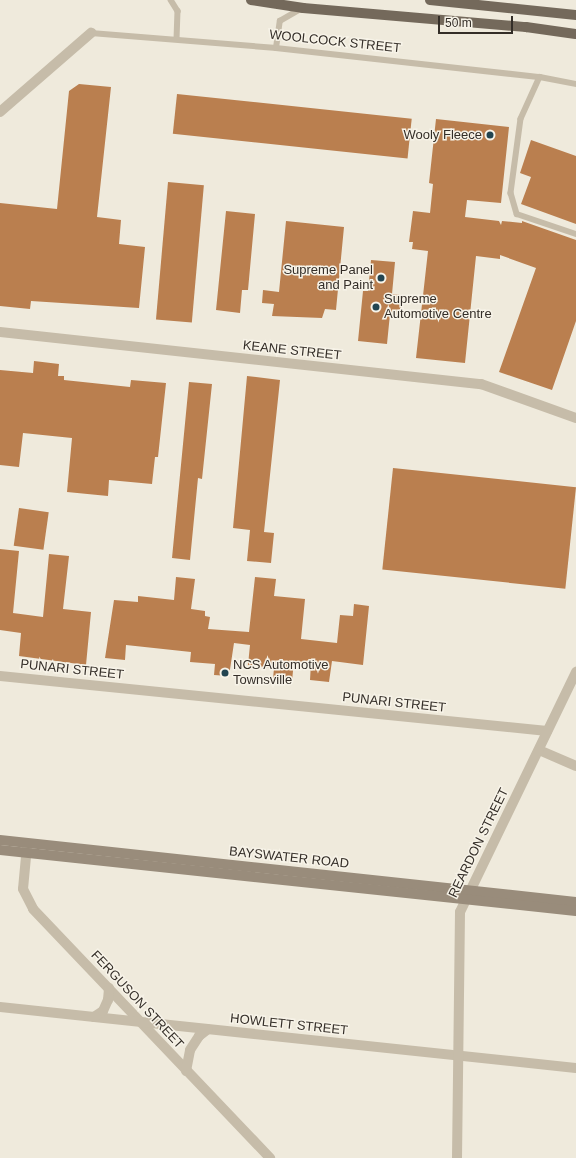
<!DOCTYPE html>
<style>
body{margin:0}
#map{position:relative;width:576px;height:1158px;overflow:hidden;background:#efeadc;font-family:Arial,sans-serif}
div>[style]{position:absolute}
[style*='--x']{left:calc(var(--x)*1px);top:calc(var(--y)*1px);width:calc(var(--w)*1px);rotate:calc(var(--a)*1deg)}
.building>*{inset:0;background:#ba7f4f;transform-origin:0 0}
.service>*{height:5.5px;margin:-2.75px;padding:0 2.75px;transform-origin:2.75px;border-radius:2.75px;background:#c6bca9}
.minor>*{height:10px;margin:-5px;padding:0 5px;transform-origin:5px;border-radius:5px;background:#c6bca9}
.secondary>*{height:10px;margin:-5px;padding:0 5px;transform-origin:5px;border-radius:5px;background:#998c7b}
.primary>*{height:10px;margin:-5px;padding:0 5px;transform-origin:5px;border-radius:5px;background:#74695b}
.dots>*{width:11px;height:11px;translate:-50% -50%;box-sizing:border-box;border:2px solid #f7f3e8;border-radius:50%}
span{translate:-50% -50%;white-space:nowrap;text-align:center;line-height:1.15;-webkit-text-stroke:3px #f7f3e8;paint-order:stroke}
.street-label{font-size:13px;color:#342e28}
.poi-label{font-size:13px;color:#342e28}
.right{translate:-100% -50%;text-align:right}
.left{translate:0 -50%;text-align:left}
.scale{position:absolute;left:438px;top:16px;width:75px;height:18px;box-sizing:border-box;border:2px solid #342e28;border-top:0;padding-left:5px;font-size:12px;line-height:14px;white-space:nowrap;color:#342e28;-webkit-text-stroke:3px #f7f3e8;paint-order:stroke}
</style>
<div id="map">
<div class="building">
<i style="clip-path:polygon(79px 84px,111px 87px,97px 217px,121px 220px,119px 244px,145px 247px,139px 308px,31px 301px,30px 309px,0 306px,0 203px,57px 209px,69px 91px)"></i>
<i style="left:177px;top:94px;width:236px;height:40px;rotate:6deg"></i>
<i style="clip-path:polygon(436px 119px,509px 127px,501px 203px,467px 200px,465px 217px,499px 221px,501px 225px,502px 221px,522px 223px,522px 221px,576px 240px,576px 321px,552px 390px,499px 372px,536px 268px,500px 255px,500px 259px,476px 256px,465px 363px,416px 358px,428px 251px,412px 249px,413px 242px,409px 242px,413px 211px,430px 213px,433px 184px,429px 183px)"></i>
<i style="clip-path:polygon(531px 140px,576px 156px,576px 224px,521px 204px,531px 177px,520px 173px)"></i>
<i style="left:168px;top:182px;width:36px;height:138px;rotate:5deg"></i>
<i style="clip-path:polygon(226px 211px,255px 214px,248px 290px,242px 290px,240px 313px,216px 310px)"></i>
<i style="clip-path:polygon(286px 221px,344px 227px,336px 310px,325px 309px,322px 318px,272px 316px,274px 304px,262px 303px,263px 290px,279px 292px)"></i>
<i style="clip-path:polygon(371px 260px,395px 262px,392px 294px,402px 295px,400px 315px,390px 314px,387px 344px,358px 341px,363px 291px,368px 291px)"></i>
<i style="clip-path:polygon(34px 361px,59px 364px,58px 376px,64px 376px,64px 380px,130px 387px,131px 380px,166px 383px,158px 457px,155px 457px,152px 484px,109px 480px,108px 496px,67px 492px,72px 438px,23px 433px,19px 467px,0 465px,0 370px,33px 373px)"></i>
<i style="clip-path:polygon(247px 376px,280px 380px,264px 532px,274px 533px,271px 563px,247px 561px,250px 530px,233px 528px)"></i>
<i style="clip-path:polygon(189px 382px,212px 384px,202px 479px,198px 478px,190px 560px,172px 558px)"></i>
<i style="left:393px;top:468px;width:184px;height:102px;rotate:6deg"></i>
<i style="left:19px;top:508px;width:30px;height:38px;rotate:8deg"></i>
<i style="clip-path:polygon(0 549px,19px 551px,13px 613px,43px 617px,49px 554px,69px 556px,63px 609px,91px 612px,86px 665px,19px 656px,21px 633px,0 630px)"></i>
<i style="clip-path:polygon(176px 577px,195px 579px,191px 609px,205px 611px,205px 616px,210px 617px,208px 629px,249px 632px,255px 577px,276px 579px,274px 596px,305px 599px,301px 639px,337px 643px,340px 615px,353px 616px,354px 604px,369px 606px,363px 665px,332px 661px,329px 682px,310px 680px,311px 663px,294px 661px,292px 681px,273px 679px,274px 668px,248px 665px,250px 645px,234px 643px,229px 676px,214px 675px,215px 664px,190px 662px,191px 652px,126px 645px,125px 660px,105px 658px,114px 600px,138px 602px,138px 596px,174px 600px)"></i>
</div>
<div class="service">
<i style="--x:171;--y:0;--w:13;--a:58"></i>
<i style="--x:178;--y:11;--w:28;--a:92"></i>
<i style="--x:91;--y:33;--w:186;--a:4.6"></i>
<i style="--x:276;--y:48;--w:266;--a:6.3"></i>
<i style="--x:540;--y:77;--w:37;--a:11"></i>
<i style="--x:276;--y:48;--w:27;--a:-82"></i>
<i style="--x:280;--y:21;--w:24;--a:-30"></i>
<i style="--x:540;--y:77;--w:46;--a:114.3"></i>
<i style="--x:521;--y:119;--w:75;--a:97.7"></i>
<i style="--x:511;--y:193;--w:22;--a:74"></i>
<i style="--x:517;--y:214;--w:62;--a:18.7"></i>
</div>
<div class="minor">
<i style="--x:0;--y:112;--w:121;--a:-41"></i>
<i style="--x:0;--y:332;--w:484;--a:6.2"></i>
<i style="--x:481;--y:384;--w:101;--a:19.7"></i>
<i style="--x:0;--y:676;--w:550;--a:5.74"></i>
<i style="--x:539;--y:750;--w:40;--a:23.4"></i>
<i style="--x:27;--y:846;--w:43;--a:95.3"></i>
<i style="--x:23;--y:889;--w:22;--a:63"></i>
<i style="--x:33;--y:909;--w:344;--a:46.4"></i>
<i style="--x:0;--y:1007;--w:579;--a:6.05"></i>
<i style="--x:94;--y:1017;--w:11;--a:-34"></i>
<i style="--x:103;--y:1011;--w:12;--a:-66"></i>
<i style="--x:108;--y:1000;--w:12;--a:-85"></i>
<i style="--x:186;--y:1071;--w:21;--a:-79"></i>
<i style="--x:190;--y:1050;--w:17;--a:-57"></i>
<i style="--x:199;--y:1036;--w:11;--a:-38"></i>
<i style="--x:457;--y:1158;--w:246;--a:-89.3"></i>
<i style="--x:460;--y:912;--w:267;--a:-64.2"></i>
</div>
<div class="secondary">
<i style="--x:0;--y:840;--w:579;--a:6.14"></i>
<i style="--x:0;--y:850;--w:579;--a:6.05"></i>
</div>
<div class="primary">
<i style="--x:251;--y:0;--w:53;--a:8.7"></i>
<i style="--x:303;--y:8;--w:224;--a:4.9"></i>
<i style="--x:526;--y:27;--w:50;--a:8"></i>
<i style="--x:430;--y:0;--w:147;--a:5.9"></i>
</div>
<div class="dots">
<i style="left:490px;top:135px;background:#224551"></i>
<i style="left:381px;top:278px;background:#224551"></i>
<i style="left:376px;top:307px;background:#224551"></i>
<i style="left:225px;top:673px;background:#224551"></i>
</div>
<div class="street-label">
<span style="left:335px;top:42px;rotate:6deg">WOOLCOCK STREET</span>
<span style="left:292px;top:351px;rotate:6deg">KEANE STREET</span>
<span style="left:72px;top:670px;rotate:6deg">PUNARI STREET</span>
<span style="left:394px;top:703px;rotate:6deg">PUNARI STREET</span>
<span style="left:479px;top:843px;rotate:-64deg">REARDON STREET</span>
<span style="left:289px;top:858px;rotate:6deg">BAYSWATER ROAD</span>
<span style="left:137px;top:1000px;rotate:47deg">FERGUSON STREET</span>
<span style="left:289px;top:1025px;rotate:6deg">HOWLETT STREET</span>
</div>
<div class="poi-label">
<span class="right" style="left:482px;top:135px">Wooly Fleece</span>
<span class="right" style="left:373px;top:278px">Supreme Panel<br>and Paint</span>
<span class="left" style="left:384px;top:307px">Supreme<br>Automotive Centre</span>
<span class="left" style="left:233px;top:673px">NCS Automotive<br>Townsville</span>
</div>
<div class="scale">50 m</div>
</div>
